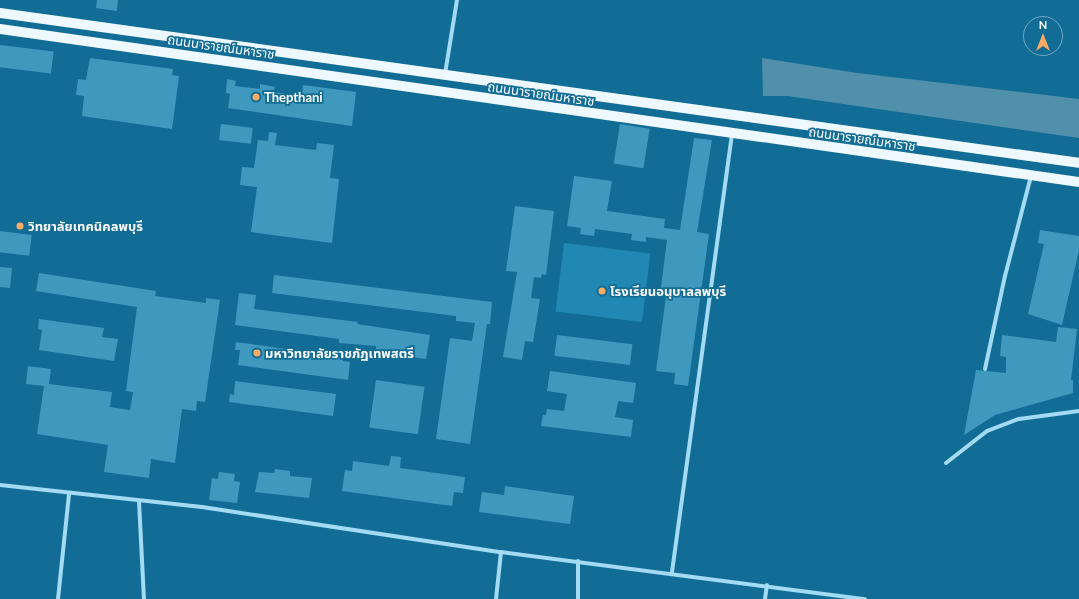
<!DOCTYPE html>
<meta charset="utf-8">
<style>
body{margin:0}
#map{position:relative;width:1079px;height:599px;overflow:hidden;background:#126d96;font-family:Lato,"Noto Sans Thai",sans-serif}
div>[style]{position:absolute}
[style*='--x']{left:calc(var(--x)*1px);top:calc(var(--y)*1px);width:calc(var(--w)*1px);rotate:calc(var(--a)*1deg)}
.green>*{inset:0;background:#2187b3;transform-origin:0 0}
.water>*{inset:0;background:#5190ab}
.building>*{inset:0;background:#3f99bf;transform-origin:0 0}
.street>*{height:4px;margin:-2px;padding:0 2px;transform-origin:2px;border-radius:2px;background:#a2dbf3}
.primary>*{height:10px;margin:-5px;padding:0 5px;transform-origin:5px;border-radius:5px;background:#eef9ff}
.dots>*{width:11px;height:11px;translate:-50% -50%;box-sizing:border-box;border:2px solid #126d96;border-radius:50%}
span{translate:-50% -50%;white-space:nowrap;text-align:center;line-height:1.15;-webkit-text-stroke:3.5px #126d96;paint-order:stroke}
.street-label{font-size:13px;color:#fff}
.poi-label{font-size:13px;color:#fff;font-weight:700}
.left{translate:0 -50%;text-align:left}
.north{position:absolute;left:1023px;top:16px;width:40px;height:40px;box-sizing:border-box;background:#126d96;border:1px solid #71a7c0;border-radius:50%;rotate:0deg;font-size:11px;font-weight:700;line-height:16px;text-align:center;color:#fff}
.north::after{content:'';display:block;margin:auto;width:14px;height:18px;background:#ffab64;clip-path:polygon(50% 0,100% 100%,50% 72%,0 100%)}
</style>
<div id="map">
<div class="green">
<i style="left:564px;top:243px;width:87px;height:69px;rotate:7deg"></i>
</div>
<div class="water">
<i style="clip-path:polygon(762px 58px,857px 73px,1079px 99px,1079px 138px,788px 96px,763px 96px)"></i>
</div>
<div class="building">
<i style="clip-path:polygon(97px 0,118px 0,117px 11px,96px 8px)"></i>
<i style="left:0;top:45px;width:54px;height:22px;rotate:7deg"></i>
<i style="clip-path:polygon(90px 58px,173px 69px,172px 75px,179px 76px,172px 129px,82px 116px,84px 96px,76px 95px,78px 79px,86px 80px)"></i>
<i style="clip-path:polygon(227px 79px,236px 81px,235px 86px,260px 89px,260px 84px,275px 87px,274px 92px,302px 96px,303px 85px,356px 92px,352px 126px,228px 108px,230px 94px,226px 93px)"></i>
<i style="left:221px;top:124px;width:32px;height:16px;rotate:7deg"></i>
<i style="left:620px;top:124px;width:30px;height:40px;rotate:9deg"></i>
<i style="clip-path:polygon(269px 132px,277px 133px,275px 145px,316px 150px,317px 143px,334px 145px,330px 178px,339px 179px,332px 243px,251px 232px,257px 187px,240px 185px,242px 167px,254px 168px,258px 140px,268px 141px)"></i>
<i style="clip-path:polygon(694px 138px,712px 140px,697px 232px,709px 234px,688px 386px,674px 384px,675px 373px,656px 371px,666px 296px,660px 295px,667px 240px,646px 237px,646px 242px,631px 240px,632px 234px,595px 229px,594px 236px,580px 234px,581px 228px,567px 226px,574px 176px,612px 181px,607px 211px,665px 219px,664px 228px,680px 230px)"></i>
<i style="clip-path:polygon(515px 206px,554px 211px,546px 275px,542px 274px,541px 278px,534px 277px,531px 298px,540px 299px,533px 342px,525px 341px,522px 360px,503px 357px,517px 272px,506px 271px)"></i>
<i style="clip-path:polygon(1040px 230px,1079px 236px,1079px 250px,1062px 325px,1028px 314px,1044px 244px,1038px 243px)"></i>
<i style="left:0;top:231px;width:32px;height:21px;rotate:7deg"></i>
<i style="clip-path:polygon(0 267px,12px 268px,10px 288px,0 287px)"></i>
<i style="clip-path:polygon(39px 273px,156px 291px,155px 296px,206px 303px,206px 298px,220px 300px,205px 402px,197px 401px,196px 411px,182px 409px,175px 463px,151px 459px,149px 478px,104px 472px,108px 445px,37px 434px,44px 386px,26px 384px,28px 366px,51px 369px,49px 384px,112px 392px,110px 407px,130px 410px,133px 392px,126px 391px,137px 307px,36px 291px)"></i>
<i style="clip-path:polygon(274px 275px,492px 302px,490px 324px,487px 324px,470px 444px,436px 439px,450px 338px,472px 341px,475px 323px,456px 321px,456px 316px,272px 293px)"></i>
<i style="clip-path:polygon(239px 293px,256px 295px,254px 309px,358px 322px,357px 324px,430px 335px,426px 359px,376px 352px,376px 346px,339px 343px,339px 339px,235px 325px)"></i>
<i style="clip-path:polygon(39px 319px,104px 328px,102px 337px,118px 339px,114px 361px,39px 350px,42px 330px,38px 329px)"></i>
<i style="clip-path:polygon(1058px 327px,1077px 329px,1071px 380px,1073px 380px,1073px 393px,995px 415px,964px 435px,976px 370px,1006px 373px,1006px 357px,1000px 356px,1002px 335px,1056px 342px)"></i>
<i style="left:557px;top:335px;width:76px;height:21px;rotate:7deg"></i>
<i style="clip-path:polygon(236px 342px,343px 357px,343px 361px,350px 362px,348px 380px,238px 365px,240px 350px,235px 350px)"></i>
<i style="clip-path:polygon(550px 371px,636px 383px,633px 403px,618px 401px,615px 417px,633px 420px,631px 437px,541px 426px,543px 415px,546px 415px,547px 409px,564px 411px,567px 394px,547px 391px)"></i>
<i style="left:376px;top:380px;width:49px;height:48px;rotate:8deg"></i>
<i style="clip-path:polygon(235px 381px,336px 394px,333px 416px,229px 402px,230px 394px,234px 395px)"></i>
<i style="clip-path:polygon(391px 456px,401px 457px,400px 468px,465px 477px,463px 493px,454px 492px,452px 506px,342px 491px,345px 470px,352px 471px,353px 461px,389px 466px)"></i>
<i style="clip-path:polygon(275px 469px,290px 471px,290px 476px,312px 478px,309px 498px,255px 492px,259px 472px,274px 473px)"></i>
<i style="clip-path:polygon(219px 472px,235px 474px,234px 481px,240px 482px,237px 503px,209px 500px,212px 478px,218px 479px)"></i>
<i style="clip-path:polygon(505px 486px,574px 496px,570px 524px,479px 512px,482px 492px,504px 495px)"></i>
</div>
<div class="street">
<i style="--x:445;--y:74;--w:75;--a:-80.8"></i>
<i style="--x:985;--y:369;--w:95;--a:-77.9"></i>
<i style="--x:1005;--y:276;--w:103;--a:-75.4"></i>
<i style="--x:946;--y:463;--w:52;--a:-38"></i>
<i style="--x:987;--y:431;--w:34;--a:-21"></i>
<i style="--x:1019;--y:419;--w:61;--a:-7.6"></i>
<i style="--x:0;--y:485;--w:203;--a:6.2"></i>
<i style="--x:202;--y:507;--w:302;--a:8.6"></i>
<i style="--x:501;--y:552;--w:367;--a:7.4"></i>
<i style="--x:139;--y:501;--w:98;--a:87.1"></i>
<i style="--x:578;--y:561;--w:38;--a:90"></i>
<i style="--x:672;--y:572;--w:441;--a:-82.2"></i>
<i style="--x:58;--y:599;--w:106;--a:-84"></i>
<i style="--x:496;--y:599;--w:47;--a:-83.9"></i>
<i style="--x:765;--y:599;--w:14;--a:-82"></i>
</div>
<div class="primary">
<i style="--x:0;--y:13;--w:1089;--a:7.91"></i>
<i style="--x:0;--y:29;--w:1090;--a:8.07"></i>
</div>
<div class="dots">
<i style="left:256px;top:97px;background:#ffab64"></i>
<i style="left:20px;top:226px;background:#ffab64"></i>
<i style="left:602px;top:291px;background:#ffab64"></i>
<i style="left:257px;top:353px;background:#ffab64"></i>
</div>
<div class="street-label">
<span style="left:221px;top:47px;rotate:8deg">ถนนนารายณ์มหาราช</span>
<span style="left:541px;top:94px;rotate:8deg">ถนนนารายณ์มหาราช</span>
<span style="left:862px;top:139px;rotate:8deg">ถนนนารายณ์มหาราช</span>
</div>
<div class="poi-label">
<span class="left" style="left:264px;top:97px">Thepthani</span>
<span class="left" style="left:28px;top:226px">วิทยาลัยเทคนิคลพบุรี</span>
<span class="left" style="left:610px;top:291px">โรงเรียนอนุบาลลพบุรี</span>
<span class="left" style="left:265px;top:353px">มหาวิทยาลัยราชภัฏเทพสตรี</span>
</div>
<div class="north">N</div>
</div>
